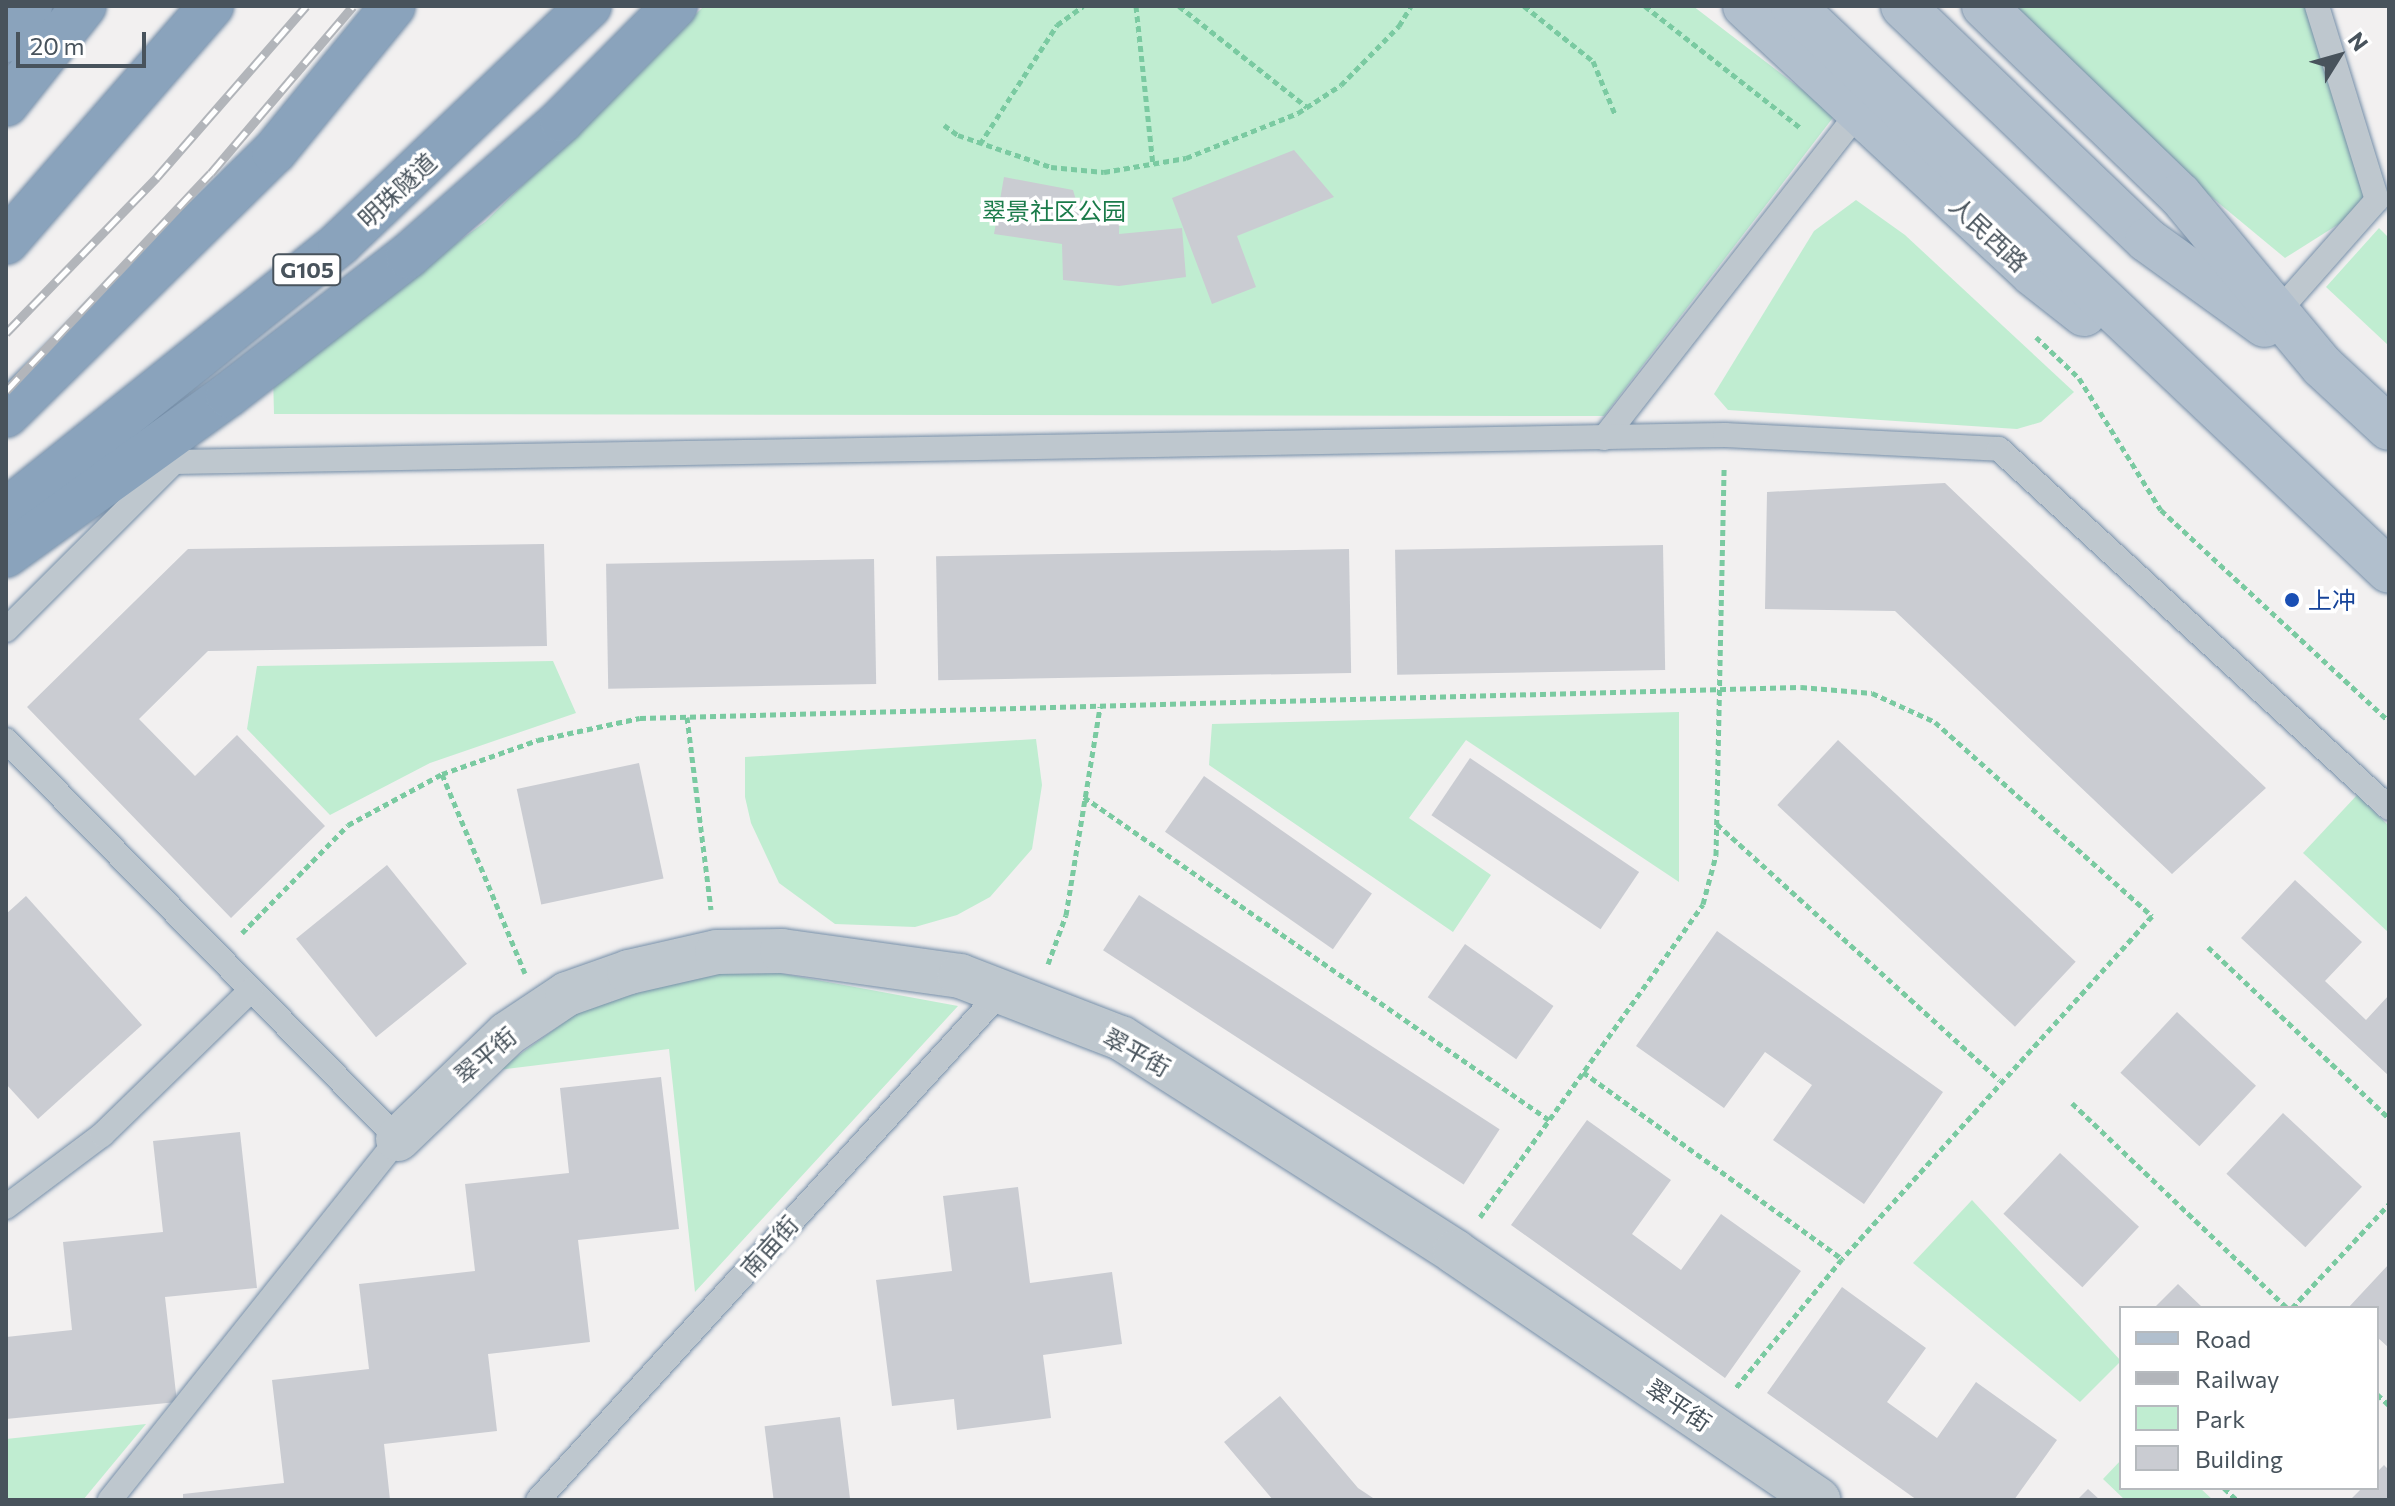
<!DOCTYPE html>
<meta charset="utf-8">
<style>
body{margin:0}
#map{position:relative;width:2395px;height:1506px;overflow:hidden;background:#f2f0f0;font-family:Commissioner,"Noto Sans SC",sans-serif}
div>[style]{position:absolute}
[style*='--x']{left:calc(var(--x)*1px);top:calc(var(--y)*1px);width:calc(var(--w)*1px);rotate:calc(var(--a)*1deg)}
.green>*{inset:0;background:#c0edd1}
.building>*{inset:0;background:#caccd2;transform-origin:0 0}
.path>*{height:5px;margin-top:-2.5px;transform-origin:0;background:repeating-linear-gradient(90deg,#7acaa1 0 6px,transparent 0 10px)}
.roads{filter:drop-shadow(0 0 2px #758ea8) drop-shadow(0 0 2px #758ea8)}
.lane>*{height:24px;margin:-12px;padding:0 12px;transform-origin:12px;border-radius:12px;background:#bec7ce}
.street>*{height:44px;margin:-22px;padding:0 22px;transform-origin:22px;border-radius:22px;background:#bec7ce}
.primary>*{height:44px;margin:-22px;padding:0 22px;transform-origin:22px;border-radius:22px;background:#b1bfcd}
.highway>*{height:44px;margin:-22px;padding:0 22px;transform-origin:22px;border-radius:22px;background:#8aa3bc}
.rail>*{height:9px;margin-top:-4.5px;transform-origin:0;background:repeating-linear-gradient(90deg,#fff 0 18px,#b2b5ba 0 36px);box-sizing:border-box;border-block:2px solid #b2b5ba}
.dots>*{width:22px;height:22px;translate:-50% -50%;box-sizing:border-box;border:4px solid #fff;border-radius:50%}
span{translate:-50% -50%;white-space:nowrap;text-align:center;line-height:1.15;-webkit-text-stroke:7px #fff;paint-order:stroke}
.shield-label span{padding:2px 6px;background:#fff;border:2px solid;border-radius:6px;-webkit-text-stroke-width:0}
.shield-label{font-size:22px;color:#48535c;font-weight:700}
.street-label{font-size:24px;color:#48535c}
.park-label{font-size:24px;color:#1b7b4a}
.transit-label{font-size:24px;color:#164399}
.left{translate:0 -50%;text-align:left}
.frame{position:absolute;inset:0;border:8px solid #48535c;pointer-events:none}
.legend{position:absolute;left:2119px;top:1306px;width:260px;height:184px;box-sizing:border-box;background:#fff;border:2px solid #b6babe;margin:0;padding:10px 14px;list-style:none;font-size:24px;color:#48535c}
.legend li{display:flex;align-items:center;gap:16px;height:40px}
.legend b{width:40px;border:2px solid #b6babe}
.north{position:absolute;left:2299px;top:16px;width:80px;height:80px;-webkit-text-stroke:6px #fff;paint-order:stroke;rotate:53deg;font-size:22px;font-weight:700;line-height:32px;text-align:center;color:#48535c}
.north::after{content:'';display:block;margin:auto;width:28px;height:36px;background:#48535c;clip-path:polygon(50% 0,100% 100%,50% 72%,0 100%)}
.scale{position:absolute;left:16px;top:32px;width:130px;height:36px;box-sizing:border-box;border:4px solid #48535c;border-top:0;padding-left:10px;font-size:24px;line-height:28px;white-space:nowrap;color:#48535c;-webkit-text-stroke:6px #fff;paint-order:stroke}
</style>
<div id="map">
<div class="green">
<i style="clip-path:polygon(704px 6px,1693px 6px,1835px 115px,1604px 416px,274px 414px,273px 376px,485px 222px)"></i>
<i style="clip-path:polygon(1995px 6px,2317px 6px,2377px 200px,2285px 258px,2029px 46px)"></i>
<i style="clip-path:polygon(1856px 200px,1905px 235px,2074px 392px,2041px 422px,2017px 429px,1728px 410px,1714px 394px,1814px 231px)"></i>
<i style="clip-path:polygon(2379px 228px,2389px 238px,2389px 346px,2326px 287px)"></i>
<i style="clip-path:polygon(553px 661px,576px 713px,430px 763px,330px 815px,247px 729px,257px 666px)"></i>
<i style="clip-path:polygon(1679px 712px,1679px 882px,1466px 740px,1409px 818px,1491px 875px,1453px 932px,1209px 765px,1212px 724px)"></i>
<i style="clip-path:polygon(1036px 739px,1042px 785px,1032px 849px,990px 897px,957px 915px,915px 927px,835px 924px,779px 883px,751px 823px,745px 797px,745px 757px)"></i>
<i style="clip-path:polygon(2357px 795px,2389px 826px,2389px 933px,2303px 853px)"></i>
<i style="clip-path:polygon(716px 971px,768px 971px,958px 1006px,695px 1292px,669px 1049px,498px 1070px,584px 1008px)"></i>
<i style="clip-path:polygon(1972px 1200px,2121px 1361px,2080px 1402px,1913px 1263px)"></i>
<i style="clip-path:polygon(146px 1424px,83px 1500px,6px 1500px,6px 1439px)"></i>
<i style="clip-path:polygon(2121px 1460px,2121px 1488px,2200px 1488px,2213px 1500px,2125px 1500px,2103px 1479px)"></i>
</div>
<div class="building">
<i style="clip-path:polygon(1294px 150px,1334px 197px,1237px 236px,1256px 287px,1212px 304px,1172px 198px)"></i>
<i style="clip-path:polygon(1004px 177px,1073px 190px,1076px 200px,1120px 207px,1119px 234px,1182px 228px,1186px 277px,1119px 286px,1063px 280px,1062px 244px,994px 234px)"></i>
<i style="clip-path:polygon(1945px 483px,2266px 788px,2172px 874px,1895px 611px,1765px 609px,1767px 492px)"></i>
<i style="clip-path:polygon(544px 544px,547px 646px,208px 651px,139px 719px,195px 776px,237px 735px,325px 826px,231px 918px,27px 707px,188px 549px)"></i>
<i style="left:1663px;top:545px;width:125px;height:268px;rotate:89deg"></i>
<i style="left:1349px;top:549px;width:124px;height:413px;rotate:89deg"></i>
<i style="left:874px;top:559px;width:125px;height:268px;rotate:89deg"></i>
<i style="left:1838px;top:740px;width:325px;height:89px;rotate:43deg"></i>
<i style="left:1470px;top:758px;width:204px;height:69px;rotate:34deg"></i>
<i style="left:639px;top:763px;width:118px;height:125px;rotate:78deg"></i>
<i style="left:1204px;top:776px;width:205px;height:68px;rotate:35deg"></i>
<i style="left:387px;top:865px;width:127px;height:117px;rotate:51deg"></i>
<i style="clip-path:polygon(2295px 880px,2362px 942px,2325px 981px,2366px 1020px,2389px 995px,2389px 1076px,2241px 938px)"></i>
<i style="left:1139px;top:895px;width:430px;height:66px;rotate:33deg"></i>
<i style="clip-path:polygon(26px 896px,142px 1025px,38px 1119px,6px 1084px,6px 914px)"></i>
<i style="clip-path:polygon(1717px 931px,1943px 1092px,1864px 1204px,1773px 1140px,1812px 1085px,1765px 1052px,1724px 1108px,1636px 1046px)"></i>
<i style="left:1465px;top:944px;width:108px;height:65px;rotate:35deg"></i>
<i style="left:2177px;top:1012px;width:108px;height:83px;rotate:43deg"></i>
<i style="clip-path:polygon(661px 1077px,679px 1229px,578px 1240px,590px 1342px,488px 1354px,497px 1431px,384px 1444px,390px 1500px,183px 1500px,183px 1494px,284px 1483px,272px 1380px,369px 1369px,359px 1284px,475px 1271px,465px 1184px,569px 1173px,560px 1088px)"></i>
<i style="left:2283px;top:1113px;width:108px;height:83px;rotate:43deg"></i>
<i style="clip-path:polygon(1587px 1120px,1671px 1180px,1632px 1234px,1681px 1270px,1721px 1214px,1801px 1271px,1725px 1378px,1511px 1225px)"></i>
<i style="clip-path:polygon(240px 1132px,257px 1288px,165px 1297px,177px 1402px,6px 1419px,6px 1337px,72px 1330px,63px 1242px,163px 1232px,153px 1141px)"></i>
<i style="left:2060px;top:1153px;width:108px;height:83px;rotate:43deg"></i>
<i style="clip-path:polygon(1018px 1187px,1030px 1283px,1112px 1272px,1122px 1344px,1043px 1355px,1051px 1418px,957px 1430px,954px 1399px,892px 1406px,876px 1280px,952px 1271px,943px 1196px)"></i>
<i style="clip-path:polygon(2389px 1264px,2389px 1348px,2377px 1337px,2377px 1308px,2348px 1308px)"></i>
<i style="clip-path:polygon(2178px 1284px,2203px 1308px,2154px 1308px)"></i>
<i style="clip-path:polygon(1842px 1287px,1926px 1348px,1887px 1402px,1937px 1438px,1976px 1382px,2057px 1440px,2014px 1500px,1917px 1500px,1767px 1393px)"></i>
<i style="clip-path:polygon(1280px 1396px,1358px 1488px,1376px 1500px,1273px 1500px,1224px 1442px)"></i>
<i style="left:840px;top:1417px;width:84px;height:76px;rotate:83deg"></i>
<i style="clip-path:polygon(2384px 1465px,2389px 1470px,2389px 1500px,2350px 1500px,2362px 1488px,2377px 1488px,2377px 1472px)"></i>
<i style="clip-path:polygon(2088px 1489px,2100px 1500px,2077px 1500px)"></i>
</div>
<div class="path">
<i style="--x:1136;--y:6;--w:159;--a:83.9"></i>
<i style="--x:1179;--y:6;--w:163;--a:38.3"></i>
<i style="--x:1524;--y:6;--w:88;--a:38.6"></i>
<i style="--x:1593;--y:61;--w:57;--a:67.5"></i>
<i style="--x:1645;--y:6;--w:199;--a:38.1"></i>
<i style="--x:944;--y:125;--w:17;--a:36"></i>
<i style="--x:958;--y:135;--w:98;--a:19"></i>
<i style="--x:1051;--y:167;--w:53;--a:5.4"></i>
<i style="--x:1104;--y:172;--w:83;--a:-9.7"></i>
<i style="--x:1186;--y:158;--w:121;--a:-21.9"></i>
<i style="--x:1298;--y:113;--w:51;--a:-33.1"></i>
<i style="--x:1341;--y:85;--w:83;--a:-45.5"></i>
<i style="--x:1399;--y:26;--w:23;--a:-59"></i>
<i style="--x:980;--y:144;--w:142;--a:-57.1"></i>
<i style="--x:1057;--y:25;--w:32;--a:-36"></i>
<i style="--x:2036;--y:337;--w:59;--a:43.6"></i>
<i style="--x:2079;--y:378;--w:155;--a:58.2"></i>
<i style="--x:2161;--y:510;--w:311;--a:42.8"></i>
<i style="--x:687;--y:717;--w:194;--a:82.9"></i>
<i style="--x:442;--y:774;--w:216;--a:67.4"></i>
<i style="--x:1084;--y:797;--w:566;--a:34.78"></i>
<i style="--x:1717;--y:824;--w:381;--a:42.2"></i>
<i style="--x:242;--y:933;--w:151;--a:-45.5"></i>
<i style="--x:348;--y:825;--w:107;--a:-28.5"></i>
<i style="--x:442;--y:774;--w:102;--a:-19.5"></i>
<i style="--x:538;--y:740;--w:104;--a:-12.2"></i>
<i style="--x:640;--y:718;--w:1161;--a:-1.53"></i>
<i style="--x:1801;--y:687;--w:71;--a:4.8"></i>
<i style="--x:1872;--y:693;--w:69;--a:24.7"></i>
<i style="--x:1935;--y:722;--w:291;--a:41.8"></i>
<i style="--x:2152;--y:916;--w:462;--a:132.1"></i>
<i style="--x:2208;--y:947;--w:249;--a:43.4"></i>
<i style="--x:1048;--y:964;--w:52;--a:-69.8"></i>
<i style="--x:1066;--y:915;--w:211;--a:-80.7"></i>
<i style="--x:1583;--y:1072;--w:319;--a:35.8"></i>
<i style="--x:1842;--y:1259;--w:168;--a:129.5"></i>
<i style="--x:2072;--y:1103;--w:297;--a:43.6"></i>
<i style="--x:1480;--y:1217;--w:384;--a:-54.5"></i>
<i style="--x:1703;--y:904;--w:51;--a:-75.1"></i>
<i style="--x:1716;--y:855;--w:387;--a:-88.8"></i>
<i style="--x:2292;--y:1308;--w:142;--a:-47"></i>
<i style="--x:2377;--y:1394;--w:16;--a:43"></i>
<i style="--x:2224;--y:1488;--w:18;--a:43"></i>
</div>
<div class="roads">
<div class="lane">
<i style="--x:2276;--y:314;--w:152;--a:-48.5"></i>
<i style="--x:2377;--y:200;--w:203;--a:-107.2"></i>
<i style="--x:1604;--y:438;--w:414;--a:-52"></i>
<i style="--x:6;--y:630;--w:238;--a:-45"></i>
<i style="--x:174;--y:462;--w:1551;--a:-1"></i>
<i style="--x:1725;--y:435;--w:274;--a:2.9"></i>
<i style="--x:1999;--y:449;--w:530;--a:42.63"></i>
<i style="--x:6;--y:740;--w:559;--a:45.51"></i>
<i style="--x:398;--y:1139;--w:462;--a:128.6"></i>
<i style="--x:6;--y:1207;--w:120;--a:-36.9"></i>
<i style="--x:102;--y:1135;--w:208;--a:-44.2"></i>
<i style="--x:538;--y:1500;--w:687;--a:-47.65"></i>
</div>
<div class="street">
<i style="--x:398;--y:1139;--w:151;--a:-43.9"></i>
<i style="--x:507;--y:1034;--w:72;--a:-33.7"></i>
<i style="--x:567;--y:994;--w:66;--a:-19.5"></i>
<i style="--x:629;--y:972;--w:90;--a:-12.8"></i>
<i style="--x:717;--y:952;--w:65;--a:-0.9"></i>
<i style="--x:782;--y:951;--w:180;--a:8"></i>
<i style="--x:960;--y:976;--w:173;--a:21.1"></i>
<i style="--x:1121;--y:1038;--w:397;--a:32.6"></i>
<i style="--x:1455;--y:1252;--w:440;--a:34.3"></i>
</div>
<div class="primary">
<i style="--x:1745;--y:6;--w:393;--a:42.9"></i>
<i style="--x:2033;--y:274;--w:65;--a:38.1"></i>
<i style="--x:1793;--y:6;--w:821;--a:43.47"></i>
<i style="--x:1903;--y:6;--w:338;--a:43.8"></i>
<i style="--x:2147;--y:240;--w:145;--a:35.8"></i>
<i style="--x:1984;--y:6;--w:272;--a:44"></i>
<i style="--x:2180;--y:195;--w:222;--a:50.3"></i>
<i style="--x:2322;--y:366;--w:91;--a:42.8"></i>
</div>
<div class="highway">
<i style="--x:6;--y:40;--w:42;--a:-54.8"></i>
<i style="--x:6;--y:104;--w:125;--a:-51.5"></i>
<i style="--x:6;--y:242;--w:313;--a:-49"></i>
<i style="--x:6;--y:415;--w:375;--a:-44.5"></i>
<i style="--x:274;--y:152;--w:188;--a:-50.8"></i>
<i style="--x:6;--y:511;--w:428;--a:-38.7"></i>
<i style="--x:340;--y:243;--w:344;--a:-43.6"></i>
<i style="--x:6;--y:555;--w:274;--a:-35.8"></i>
<i style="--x:228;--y:395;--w:227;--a:-37.7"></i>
<i style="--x:408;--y:256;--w:205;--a:-41.4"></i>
<i style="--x:562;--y:120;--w:161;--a:-45.3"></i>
</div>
</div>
<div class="rail">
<i style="--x:6;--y:333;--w:217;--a:-45.9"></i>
<i style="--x:157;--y:177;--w:227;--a:-48.9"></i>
<i style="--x:6;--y:391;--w:299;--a:-46.8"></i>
<i style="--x:211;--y:173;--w:219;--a:-49.6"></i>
</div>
<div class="dots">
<i style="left:2292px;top:600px;background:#1a4fb4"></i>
</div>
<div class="shield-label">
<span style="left:307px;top:270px">G105</span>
</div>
<div class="street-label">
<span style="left:397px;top:190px;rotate:-43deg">明珠隧道</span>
<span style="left:1989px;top:234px;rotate:43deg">人民西路</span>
<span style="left:1137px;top:1052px;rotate:29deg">翠平街</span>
<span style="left:485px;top:1055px;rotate:-40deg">翠平街</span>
<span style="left:769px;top:1246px;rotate:-48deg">南亩街</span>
<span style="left:1679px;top:1405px;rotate:34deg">翠平街</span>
</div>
<div class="park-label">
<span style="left:1054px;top:211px">翠景社区公园</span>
</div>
<div class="transit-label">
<span class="left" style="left:2308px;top:600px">上冲</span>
</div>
<div class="frame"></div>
<ul class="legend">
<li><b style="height:10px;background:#b1bfcd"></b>Road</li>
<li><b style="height:10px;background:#b2b5ba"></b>Railway</li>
<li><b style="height:22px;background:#c0edd1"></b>Park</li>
<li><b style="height:22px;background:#caccd2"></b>Building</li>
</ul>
<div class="north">N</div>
<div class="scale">20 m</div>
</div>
